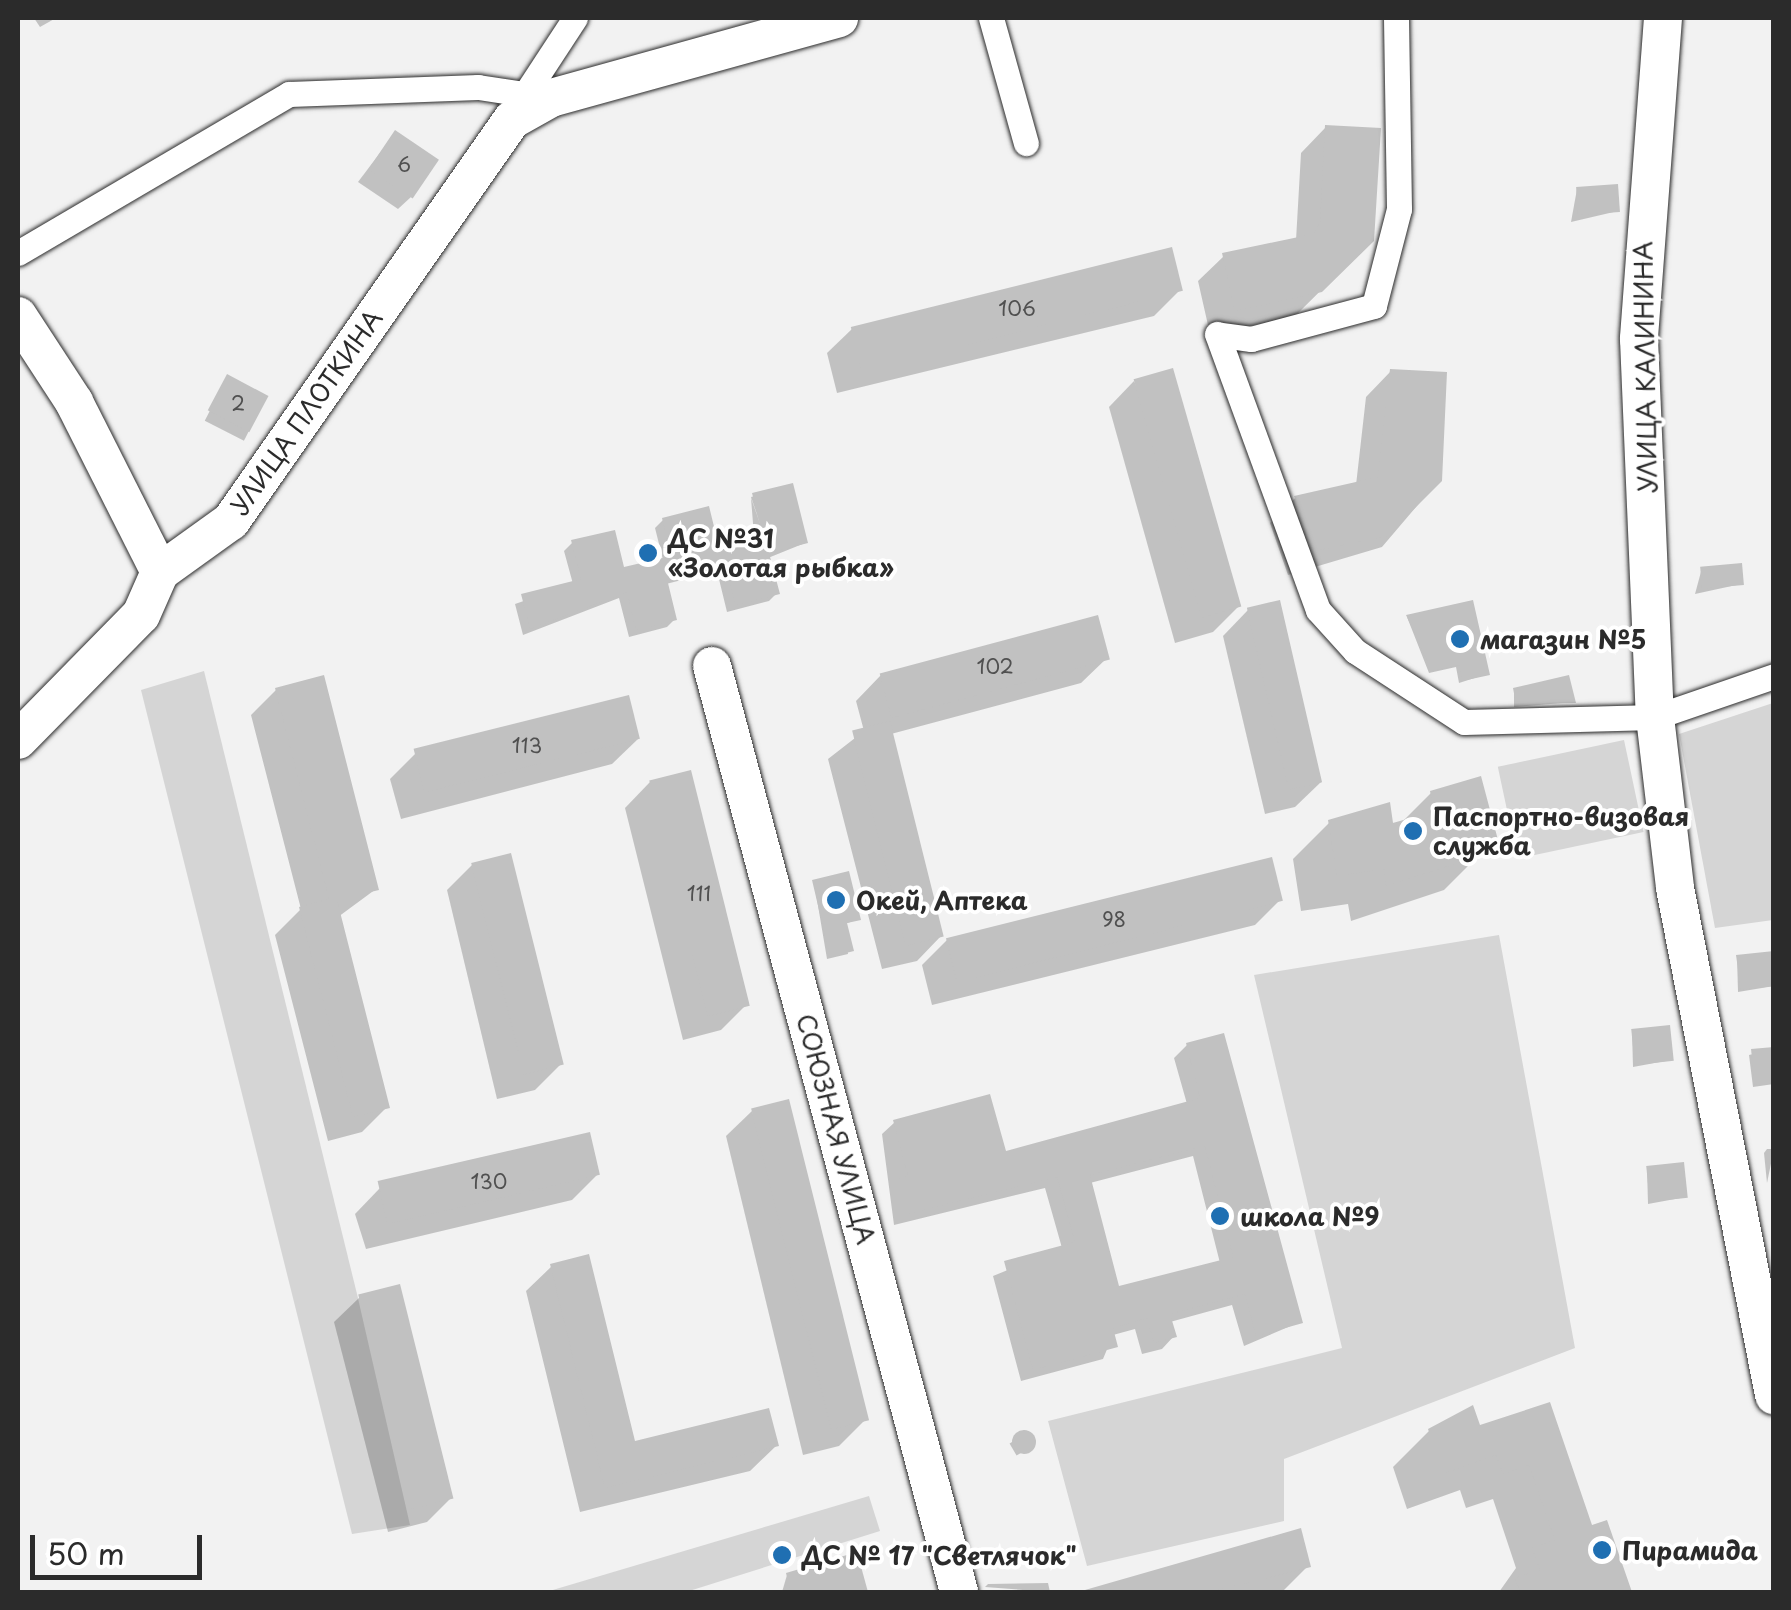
<!DOCTYPE html>
<meta charset="utf-8">
<style>
body{margin:0}
#map{position:relative;width:1791px;height:1610px;overflow:hidden;background:#f2f2f2;font-family:"Playpen Sans",sans-serif}
div>[style]{position:absolute}
[style*='--x']{left:calc(var(--x)*1px);top:calc(var(--y)*1px);width:calc(var(--w)*1px);rotate:calc(var(--a)*1deg)}
.green>*{inset:0;background:#d5d5d5;transform-origin:0 0}
.shadow>*{inset:0;background:#0003;transform-origin:0 0}
.building>*{inset:0;background:#c1c1c1;transform-origin:0 0}
.round{border-radius:50%}
.roads{filter:drop-shadow(0 0 2px #2b2b2b) drop-shadow(0 0 2px #2b2b2b)}
.street>*{height:25px;margin:-12.5px;padding:0 12.5px;transform-origin:12.5px;border-radius:12.5px;background:#fff}
.secondary>*{height:38px;margin:-19px;padding:0 19px;transform-origin:19px;border-radius:19px;background:#fff}
.dots>*{width:28px;height:28px;translate:-50% -50%;box-sizing:border-box;border:5px solid #fff;border-radius:50%}
span{translate:-50% -50%;white-space:nowrap;text-align:center;line-height:1.15;-webkit-text-stroke:8px #fff;paint-order:stroke}
.number-label{font-size:20px;color:#505050}
.number-label span{-webkit-text-stroke-width:0}
.street-label{font-size:25px;color:#2b2b2b}
.poi-label{font-size:25px;color:#2b2b2b;font-weight:700}
.left{translate:0 -50%;text-align:left}
.frame{position:absolute;inset:0;border:20px solid #2b2b2b;pointer-events:none}
.scale{position:absolute;left:30px;top:1535px;width:172px;height:45px;box-sizing:border-box;border:5px solid #2b2b2b;border-top:0;padding-left:12px;font-size:30px;line-height:35px;white-space:nowrap;color:#2b2b2b;-webkit-text-stroke:8px #fff;paint-order:stroke}
</style>
<div id="map">
<div class="green">
<i style="clip-path:polygon(204px 671px,357px 1294px,410px 1525px,352px 1534px,141px 690px)"></i>
<i style="clip-path:polygon(1773px 703px,1773px 920px,1715px 928px,1679px 734px)"></i>
<i style="left:1624px;top:740px;width:94px;height:129px;rotate:78deg"></i>
<i style="clip-path:polygon(1499px 935px,1575px 1348px,1284px 1459px,1284px 1521px,1087px 1566px,1048px 1421px,1342px 1348px,1254px 975px)"></i>
<i style="clip-path:polygon(869px 1496px,880px 1531px,686px 1592px,546px 1592px)"></i>
</div>
<div class="shadow">
<i style="clip-path:polygon(34px 18px,56px 18px,40px 27px)"></i>
<i style="clip-path:polygon(1326px 127px,1372px 240px,1294px 317px,1210px 334px,1198px 281px,1224px 256px,1296px 240px,1301px 153px)"></i>
<i style="clip-path:polygon(395px 133px,411px 197px,398px 209px,358px 182px)"></i>
<i style="clip-path:polygon(1577px 189px,1618px 211px,1571px 222px)"></i>
<i style="clip-path:polygon(1180px 290px,1154px 316px,837px 393px,827px 353px,853px 328px)"></i>
<i style="clip-path:polygon(1391px 371px,1439px 480px,1382px 547px,1288px 575px,1270px 523px,1295px 498px,1356px 485px,1366px 397px)"></i>
<i style="left:227px;top:377px;width:44px;height:49px;rotate:27deg"></i>
<i style="clip-path:polygon(1134px 381px,1238px 607px,1213px 632px,1175px 643px,1109px 407px)"></i>
<i style="clip-path:polygon(791px 486px,805px 543px,768px 558px,777px 593px,769px 601px,727px 612px,717px 571px,666px 584px,675px 619px,667px 627px,629px 637px,619px 598px,523px 635px,515px 604px,573px 584px,564px 551px,572px 543px,613px 533px,622px 570px,663px 560px,655px 528px,663px 520px,708px 509px,717px 546px,754px 536px,751px 498px,767px 543px,751px 497px)"></i>
<i style="clip-path:polygon(1702px 568px,1741px 584px,1695px 594px)"></i>
<i style="clip-path:polygon(1248px 610px,1321px 782px,1295px 807px,1265px 814px,1223px 636px)"></i>
<i style="clip-path:polygon(1407px 617px,1487px 674px,1459px 683px,1456px 667px,1429px 673px)"></i>
<i style="clip-path:polygon(1107px 658px,1081px 683px,891px 734px,942px 935px,917px 961px,882px 969px,828px 759px,864px 731px,856px 701px,881px 675px)"></i>
<i style="clip-path:polygon(276px 690px,376px 889px,338px 917px,387px 1107px,362px 1132px,328px 1141px,275px 935px,301px 909px,251px 715px)"></i>
<i style="clip-path:polygon(1514px 690px,1573px 702px,1514px 707px)"></i>
<i style="clip-path:polygon(638px 739px,612px 764px,401px 819px,390px 779px,416px 753px)"></i>
<i style="clip-path:polygon(650px 782px,746px 1005px,721px 1030px,683px 1040px,625px 808px)"></i>
<i style="clip-path:polygon(1431px 793px,1495px 839px,1444px 890px,1351px 921px,1348px 904px,1301px 911px,1293px 859px,1330px 822px,1401px 823px)"></i>
<i style="clip-path:polygon(472px 865px,560px 1065px,535px 1090px,497px 1099px,447px 890px)"></i>
<i style="clip-path:polygon(814px 882px,858px 919px,845px 924px,848px 954px,827px 959px)"></i>
<i style="clip-path:polygon(1280px 900px,1255px 925px,932px 1005px,922px 965px,947px 940px)"></i>
<i style="clip-path:polygon(1737px 957px,1774px 972px,1774px 986px,1738px 992px)"></i>
<i style="clip-path:polygon(1632px 1032px,1671px 1060px,1633px 1067px)"></i>
<i style="clip-path:polygon(evenodd,1187px 1045px,1300px 1322px,1244px 1346px,1232px 1305px,1170px 1322px,1174px 1336px,1162px 1349px,1142px 1354px,1135px 1329px,1113px 1335px,1103px 1359px,1021px 1381px,993px 1276px,1062px 1248px,1045px 1188px,894px 1225px,882px 1134px,895px 1122px,1004px 1154px,1187px 1104px,1174px 1058px,1187px 1045px,1193px 1156px,1220px 1263px,1117px 1289px,1090px 1183px,1193px 1156px)"></i>
<i style="clip-path:polygon(1774px 1049px,1774px 1084px,1753px 1087px,1749px 1055px)"></i>
<i style="clip-path:polygon(752px 1111px,864px 1421px,839px 1446px,803px 1455px,726px 1136px)"></i>
<i style="clip-path:polygon(1767px 1149px,1774px 1149px,1767px 1183px,1764px 1153px)"></i>
<i style="clip-path:polygon(1647px 1169px,1686px 1197px,1648px 1204px)"></i>
<i style="clip-path:polygon(597px 1175px,572px 1200px,366px 1249px,355px 1214px,380px 1188px)"></i>
<i style="clip-path:polygon(552px 1266px,633px 1444px,776px 1446px,750px 1471px,580px 1512px,526px 1291px)"></i>
<i style="clip-path:polygon(360px 1297px,452px 1497px,427px 1522px,388px 1532px,334px 1322px)"></i>
<i style="clip-path:polygon(1548px 1405px,1591px 1528px,1606px 1523px,1629px 1592px,1499px 1592px,1516px 1568px,1493px 1499px,1466px 1508px,1460px 1490px,1407px 1509px,1393px 1467px,1429px 1431px,1479px 1429px)"></i>
<i style="left:1026px;top:1434px;width:14px;height:19px;rotate:60deg"></i>
<i style="clip-path:polygon(1300px 1531px,1308px 1566px,1283px 1591px,1088px 1592px)"></i>
<i style="clip-path:polygon(855px 1555px,866px 1592px,782px 1592px,787px 1575px)"></i>
<i style="clip-path:polygon(1048px 1583px,1050px 1592px,985px 1587px,988px 1584px)"></i>
</div>
<div class="building">
<i style="clip-path:polygon(1325px 125px,1381px 128px,1374px 241px,1322px 292px,1235px 311px,1222px 253px,1313px 234px,1320px 223px)"></i>
<i style="left:395px;top:130px;width:53px;height:47px;rotate:34deg"></i>
<i style="left:1618px;top:184px;width:28px;height:42px;rotate:86deg"></i>
<i style="left:1172px;top:247px;width:45px;height:331px;rotate:76deg"></i>
<i style="left:1173px;top:368px;width:248px;height:41px;rotate:74deg"></i>
<i style="clip-path:polygon(1390px 369px,1447px 372px,1442px 481px,1387px 536px,1314px 551px,1294px 496px,1378px 477px)"></i>
<i style="left:227px;top:374px;width:47px;height:41px;rotate:28deg"></i>
<i style="clip-path:polygon(793px 483px,808px 543px,769px 553px,780px 594px,735px 605px,725px 565px,667px 579px,677px 620px,636px 630px,627px 592px,530px 629px,521px 594px,581px 579px,571px 540px,615px 530px,624px 567px,671px 556px,662px 518px,709px 506px,718px 543px,762px 532px,752px 493px)"></i>
<i style="left:1742px;top:563px;width:22px;height:42px;rotate:85deg"></i>
<i style="left:1280px;top:600px;width:187px;height:34px;rotate:77deg"></i>
<i style="clip-path:polygon(1473px 600px,1490px 675px,1462px 681px,1459px 665px,1432px 671px,1406px 615px)"></i>
<i style="left:1098px;top:615px;width:46px;height:226px;rotate:75deg"></i>
<i style="clip-path:polygon(324px 675px,379px 890px,337px 900px,390px 1108px,353px 1117px,299px 907px,329px 899px,275px 688px)"></i>
<i style="clip-path:polygon(1569px 675px,1576px 703px,1516px 704px,1513px 688px)"></i>
<i style="left:629px;top:695px;width:45px;height:222px;rotate:76deg"></i>
<i style="left:890px;top:721px;width:222px;height:39px;rotate:76deg"></i>
<i style="left:691px;top:770px;width:243px;height:43px;rotate:76deg"></i>
<i style="clip-path:polygon(1481px 776px,1498px 840px,1478px 842px,1483px 855px,1386px 886px,1384px 869px,1337px 876px,1328px 820px,1390px 802px,1393px 823px,1434px 811px,1430px 791px)"></i>
<i style="left:511px;top:853px;width:218px;height:41px;rotate:76deg"></i>
<i style="left:1272px;top:857px;width:45px;height:336px;rotate:76deg"></i>
<i style="clip-path:polygon(849px 871px,861px 920px,847px 923px,854px 951px,830px 957px,812px 880px)"></i>
<i style="clip-path:polygon(1774px 951px,1774px 986px,1741px 990px,1736px 955px)"></i>
<i style="left:1670px;top:1025px;width:36px;height:39px;rotate:84deg"></i>
<i style="clip-path:polygon(evenodd,1224px 1033px,1303px 1323px,1256px 1336px,1245px 1294px,1170px 1314px,1177px 1337px,1154px 1343px,1147px 1318px,1113px 1328px,1118px 1347px,1033px 1370px,1004px 1261px,1075px 1242px,1057px 1177px,907px 1214px,897px 1179px,908px 1176px,893px 1120px,990px 1094px,1006px 1151px,1200px 1098px,1186px 1043px,1224px 1033px,1205px 1146px,1233px 1257px,1119px 1286px,1090px 1175px,1205px 1146px)"></i>
<i style="clip-path:polygon(1774px 1047px,1774px 1083px,1755px 1085px,1751px 1049px)"></i>
<i style="left:789px;top:1099px;width:331px;height:39px;rotate:76deg"></i>
<i style="left:590px;top:1132px;width:44px;height:218px;rotate:77deg"></i>
<i style="left:1684px;top:1162px;width:36px;height:38px;rotate:84deg"></i>
<i style="clip-path:polygon(589px 1254px,635px 1441px,769px 1408px,779px 1446px,605px 1488px,550px 1264px)"></i>
<i style="left:400px;top:1284px;width:221px;height:43px;rotate:76deg"></i>
<i style="clip-path:polygon(1550px 1402px,1592px 1525px,1607px 1520px,1632px 1592px,1520px 1592px,1515px 1578px,1540px 1570px,1532px 1548px,1555px 1540px,1529px 1465px,1503px 1474px,1496px 1455px,1443px 1474px,1428px 1429px,1473px 1405px,1480px 1425px)"></i>
<i class="round" style="left:1012px;top:1430px;width:24px;height:24px"></i>
<i style="clip-path:polygon(1301px 1528px,1311px 1567px,1210px 1592px,1078px 1592px)"></i>
<i style="clip-path:polygon(857px 1552px,868px 1592px,791px 1592px,786px 1573px)"></i>
</div>
<div class="roads">
<div class="street">
<i style="--x:991;--y:18;--w:130;--a:74.4"></i>
<i style="--x:1396;--y:18;--w:191;--a:89.1"></i>
<i style="--x:1399;--y:209;--w:100;--a:104.5"></i>
<i style="--x:1374;--y:306;--w:127;--a:165"></i>
<i style="--x:1251;--y:339;--w:34;--a:-172"></i>
<i style="--x:1217;--y:334;--w:294;--a:69.9"></i>
<i style="--x:1318;--y:610;--w:55;--a:47.9"></i>
<i style="--x:1355;--y:651;--w:130;--a:33.1"></i>
<i style="--x:1464;--y:722;--w:191;--a:-1.5"></i>
<i style="--x:1655;--y:717;--w:126;--a:-19"></i>
<i style="--x:518;--y:105;--w:104;--a:-56.8"></i>
<i style="--x:18;--y:253;--w:314;--a:-30.4"></i>
<i style="--x:289;--y:94;--w:189;--a:-2.1"></i>
<i style="--x:478;--y:87;--w:74;--a:8.6"></i>
</div>
<div class="secondary">
<i style="--x:1663;--y:18;--w:322;--a:94.3"></i>
<i style="--x:1639;--y:339;--w:378;--a:87.6"></i>
<i style="--x:1655;--y:717;--w:172;--a:83.3"></i>
<i style="--x:1675;--y:888;--w:517;--a:78.95"></i>
<i style="--x:18;--y:316;--w:103;--a:56.9"></i>
<i style="--x:74;--y:402;--w:191;--a:63.2"></i>
<i style="--x:712;--y:666;--w:958;--a:75.06"></i>
<i style="--x:18;--y:740;--w:175;--a:-45.5"></i>
<i style="--x:141;--y:615;--w:47;--a:-66.2"></i>
<i style="--x:160;--y:572;--w:87;--a:-35.7"></i>
<i style="--x:231;--y:521;--w:490;--a:-55"></i>
<i style="--x:512;--y:120;--w:45;--a:-29.4"></i>
<i style="--x:551;--y:98;--w:299;--a:-15.5"></i>
</div>
</div>
<div class="dots">
<i style="left:648px;top:553px;background:#1f6fb2"></i>
<i style="left:1460px;top:639px;background:#1f6fb2"></i>
<i style="left:1413px;top:831px;background:#1f6fb2"></i>
<i style="left:836px;top:900px;background:#1f6fb2"></i>
<i style="left:1220px;top:1216px;background:#1f6fb2"></i>
<i style="left:1602px;top:1550px;background:#1f6fb2"></i>
<i style="left:782px;top:1555px;background:#1f6fb2"></i>
</div>
<div class="number-label">
<span style="left:404px;top:164px">6</span>
<span style="left:1017px;top:308px">106</span>
<span style="left:238px;top:403px">2</span>
<span style="left:995px;top:666px">102</span>
<span style="left:527px;top:745px">113</span>
<span style="left:699px;top:893px">111</span>
<span style="left:1114px;top:919px">98</span>
<span style="left:489px;top:1181px">130</span>
</div>
<div class="street-label">
<span style="left:1645px;top:367px;rotate:-91deg">УЛИЦА КАЛИНИНА</span>
<span style="left:306px;top:412px;rotate:-55deg">УЛИЦА ПЛОТКИНА</span>
<span style="left:836px;top:1129px;rotate:75deg">СОЮЗНАЯ УЛИЦА</span>
</div>
<div class="poi-label">
<span class="left" style="left:668px;top:553px">ДС №31<br>«Золотая рыбка»</span>
<span class="left" style="left:1480px;top:639px">магазин №5</span>
<span class="left" style="left:1433px;top:831px">Паспортно-визовая<br>служба</span>
<span class="left" style="left:856px;top:900px">Окей, Аптека</span>
<span class="left" style="left:1240px;top:1216px">школа №9</span>
<span class="left" style="left:1622px;top:1550px">Пирамида</span>
<span class="left" style="left:802px;top:1555px">ДС № 17 "Светлячок"</span>
</div>
<div class="frame"></div>
<div class="scale">50 m</div>
</div>
